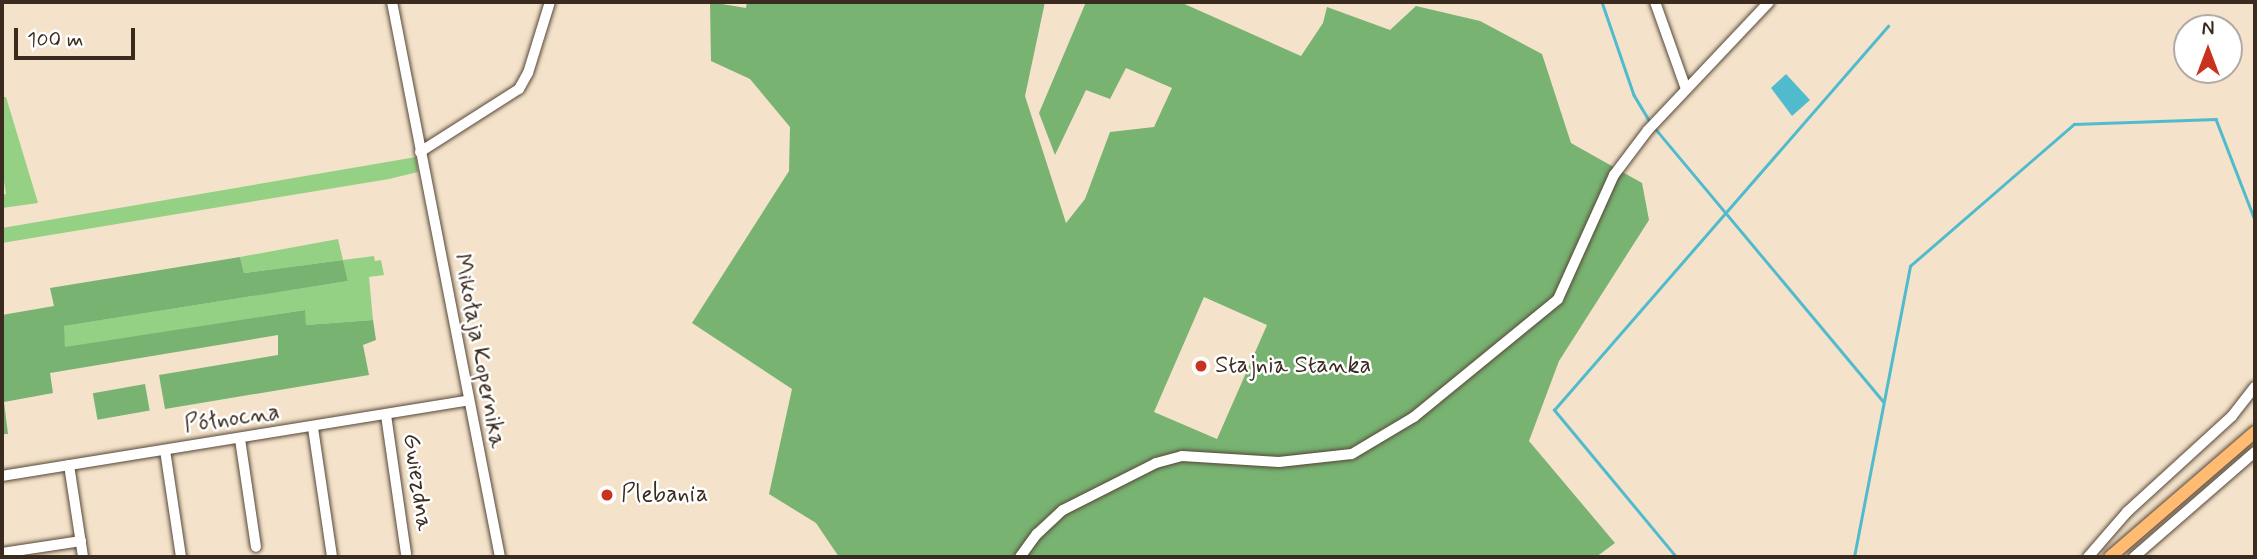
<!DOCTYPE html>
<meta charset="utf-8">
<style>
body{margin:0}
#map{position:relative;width:2257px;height:559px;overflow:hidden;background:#f4e3ca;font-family:Mynerve,sans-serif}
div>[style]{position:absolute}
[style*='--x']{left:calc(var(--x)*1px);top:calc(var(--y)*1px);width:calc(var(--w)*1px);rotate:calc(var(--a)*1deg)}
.green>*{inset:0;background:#95d185}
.forest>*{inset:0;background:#78b372;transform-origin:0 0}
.water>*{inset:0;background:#51bbce}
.stream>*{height:2.5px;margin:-1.25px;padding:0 1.25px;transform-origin:1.25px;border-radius:1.25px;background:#51bbce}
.roads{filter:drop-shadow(0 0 2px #574638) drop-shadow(0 0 2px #574638)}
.minor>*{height:10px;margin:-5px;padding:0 5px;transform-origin:5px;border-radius:5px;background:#fff}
.major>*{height:12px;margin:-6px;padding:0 6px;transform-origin:6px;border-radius:6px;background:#ffbb71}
.dots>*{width:19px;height:19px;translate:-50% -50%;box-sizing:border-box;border:4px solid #fff;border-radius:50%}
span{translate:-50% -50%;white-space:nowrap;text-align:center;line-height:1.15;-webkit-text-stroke:5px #fff;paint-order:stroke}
.street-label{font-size:24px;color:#3b2a1e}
.poi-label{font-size:24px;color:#3b2a1e}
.left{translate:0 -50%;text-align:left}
.frame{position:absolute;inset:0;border:4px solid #3b2a1e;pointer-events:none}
.north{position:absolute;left:2173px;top:14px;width:70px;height:70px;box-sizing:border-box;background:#fff;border:2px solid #b1aaa5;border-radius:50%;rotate:0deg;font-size:19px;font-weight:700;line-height:28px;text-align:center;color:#3b2a1e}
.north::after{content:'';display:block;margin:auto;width:24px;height:32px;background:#c8321e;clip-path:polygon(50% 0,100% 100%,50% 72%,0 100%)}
.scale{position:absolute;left:14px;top:28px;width:121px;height:32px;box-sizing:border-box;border:4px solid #3b2a1e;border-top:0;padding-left:9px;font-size:21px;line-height:24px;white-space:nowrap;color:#3b2a1e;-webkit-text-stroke:5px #fff;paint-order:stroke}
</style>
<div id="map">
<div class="green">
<i style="clip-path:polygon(2px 97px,6px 97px,38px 203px,2px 208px,2px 195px,6px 194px,2px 169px)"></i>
<i style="clip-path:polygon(416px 157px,418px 172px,389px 179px,2px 243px,2px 228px)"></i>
<i style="clip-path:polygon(338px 239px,343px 260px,374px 256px,375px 261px,381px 260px,384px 275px,369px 277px,373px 320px,306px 325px,304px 310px,65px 348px,63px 326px,348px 281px,343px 260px,244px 273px,240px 257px)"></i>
</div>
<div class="forest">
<i style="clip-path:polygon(evenodd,710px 2px,746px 8px,747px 2px,1045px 2px,1025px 96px,1066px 223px,1085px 199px,1110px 132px,1154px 127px,1172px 88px,1126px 68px,1110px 99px,1086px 90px,1055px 155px,1039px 113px,1086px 2px,1180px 2px,1301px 56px,1323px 23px,1327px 7px,1390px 30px,1416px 6px,1480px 21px,1542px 54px,1571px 143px,1642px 183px,1649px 220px,1559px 361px,1529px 441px,1615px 543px,1596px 557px,839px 557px,816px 523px,769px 494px,792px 389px,692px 323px,789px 171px,790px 127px,750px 79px,711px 61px,710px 2px,1204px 297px,1267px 325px,1217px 439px,1154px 412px,1204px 297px)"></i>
<i style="clip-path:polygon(240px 257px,244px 273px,343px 260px,348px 281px,64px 326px,65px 347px,305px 310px,306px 325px,373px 320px,376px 340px,363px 345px,369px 375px,165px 409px,159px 375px,278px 355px,278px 335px,50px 373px,53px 393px,4px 402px,8px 434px,2px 434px,2px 315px,54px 306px,50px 288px)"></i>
<i style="left:145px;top:384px;width:27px;height:53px;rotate:80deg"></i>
</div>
<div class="water">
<i style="clip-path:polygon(1786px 74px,1810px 100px,1792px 116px,1771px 88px)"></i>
</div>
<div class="stream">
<i style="--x:1602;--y:2;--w:98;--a:71"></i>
<i style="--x:1634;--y:95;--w:31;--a:59"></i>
<i style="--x:1654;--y:127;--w:357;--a:50.1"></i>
<i style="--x:1676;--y:557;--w:191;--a:-129.7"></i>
<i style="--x:1554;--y:410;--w:509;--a:-48.98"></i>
<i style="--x:1854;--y:557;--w:296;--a:-79.1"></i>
<i style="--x:1910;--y:266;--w:217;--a:-40.9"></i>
<i style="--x:2074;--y:124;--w:142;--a:-2"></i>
<i style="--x:2216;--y:119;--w:108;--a:68.9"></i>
</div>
<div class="roads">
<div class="minor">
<i style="--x:392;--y:2;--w:565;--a:78.99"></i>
<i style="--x:1655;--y:2;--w:92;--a:70.4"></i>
<i style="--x:420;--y:152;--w:117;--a:-32.5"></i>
<i style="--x:519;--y:89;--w:18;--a:-61"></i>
<i style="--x:528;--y:73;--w:74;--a:-72.8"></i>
<i style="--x:386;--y:415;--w:140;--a:81.8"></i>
<i style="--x:313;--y:428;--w:130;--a:81.6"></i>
<i style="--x:240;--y:439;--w:109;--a:81.6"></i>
<i style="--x:165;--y:450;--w:108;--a:81.5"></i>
<i style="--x:69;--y:465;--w:93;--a:81.3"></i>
<i style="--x:2;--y:476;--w:471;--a:-9.2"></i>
<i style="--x:2;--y:553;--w:80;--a:-8.6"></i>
<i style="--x:1020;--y:557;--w:29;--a:-54"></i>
<i style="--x:1037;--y:534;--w:35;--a:-43"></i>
<i style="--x:1063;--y:510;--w:104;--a:-26.8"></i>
<i style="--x:1156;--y:463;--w:27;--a:-15"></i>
<i style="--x:1182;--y:456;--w:97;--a:3.5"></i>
<i style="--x:1279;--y:462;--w:73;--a:-6.3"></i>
<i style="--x:1352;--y:454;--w:72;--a:-30.8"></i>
<i style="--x:1414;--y:417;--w:186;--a:-39.3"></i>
<i style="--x:1558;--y:299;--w:136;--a:-65.7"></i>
<i style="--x:1614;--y:175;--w:56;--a:-52.9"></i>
<i style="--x:1648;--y:130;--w:176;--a:-46.6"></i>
<i style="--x:2088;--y:557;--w:60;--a:-49.1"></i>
<i style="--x:2127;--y:512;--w:142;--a:-42.4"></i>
<i style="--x:2232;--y:416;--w:37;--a:-52"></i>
<i style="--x:2134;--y:557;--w:160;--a:-41"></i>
</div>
<div class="major">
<i style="--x:2110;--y:557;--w:191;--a:-40.8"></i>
</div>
</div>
<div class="dots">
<i style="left:1201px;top:366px;background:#c8321e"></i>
<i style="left:607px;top:495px;background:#c8321e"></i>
</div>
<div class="street-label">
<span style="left:479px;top:351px;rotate:79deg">Mikołaja Kopernika</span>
<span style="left:232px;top:419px;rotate:-8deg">Północna</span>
<span style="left:417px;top:482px;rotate:82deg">Gwiezdna</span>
</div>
<div class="poi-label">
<span class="left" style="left:1215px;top:366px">Stajnia Stanka</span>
<span class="left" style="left:621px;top:495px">Plebania</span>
</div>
<div class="frame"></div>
<div class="north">N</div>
<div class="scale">100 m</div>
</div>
